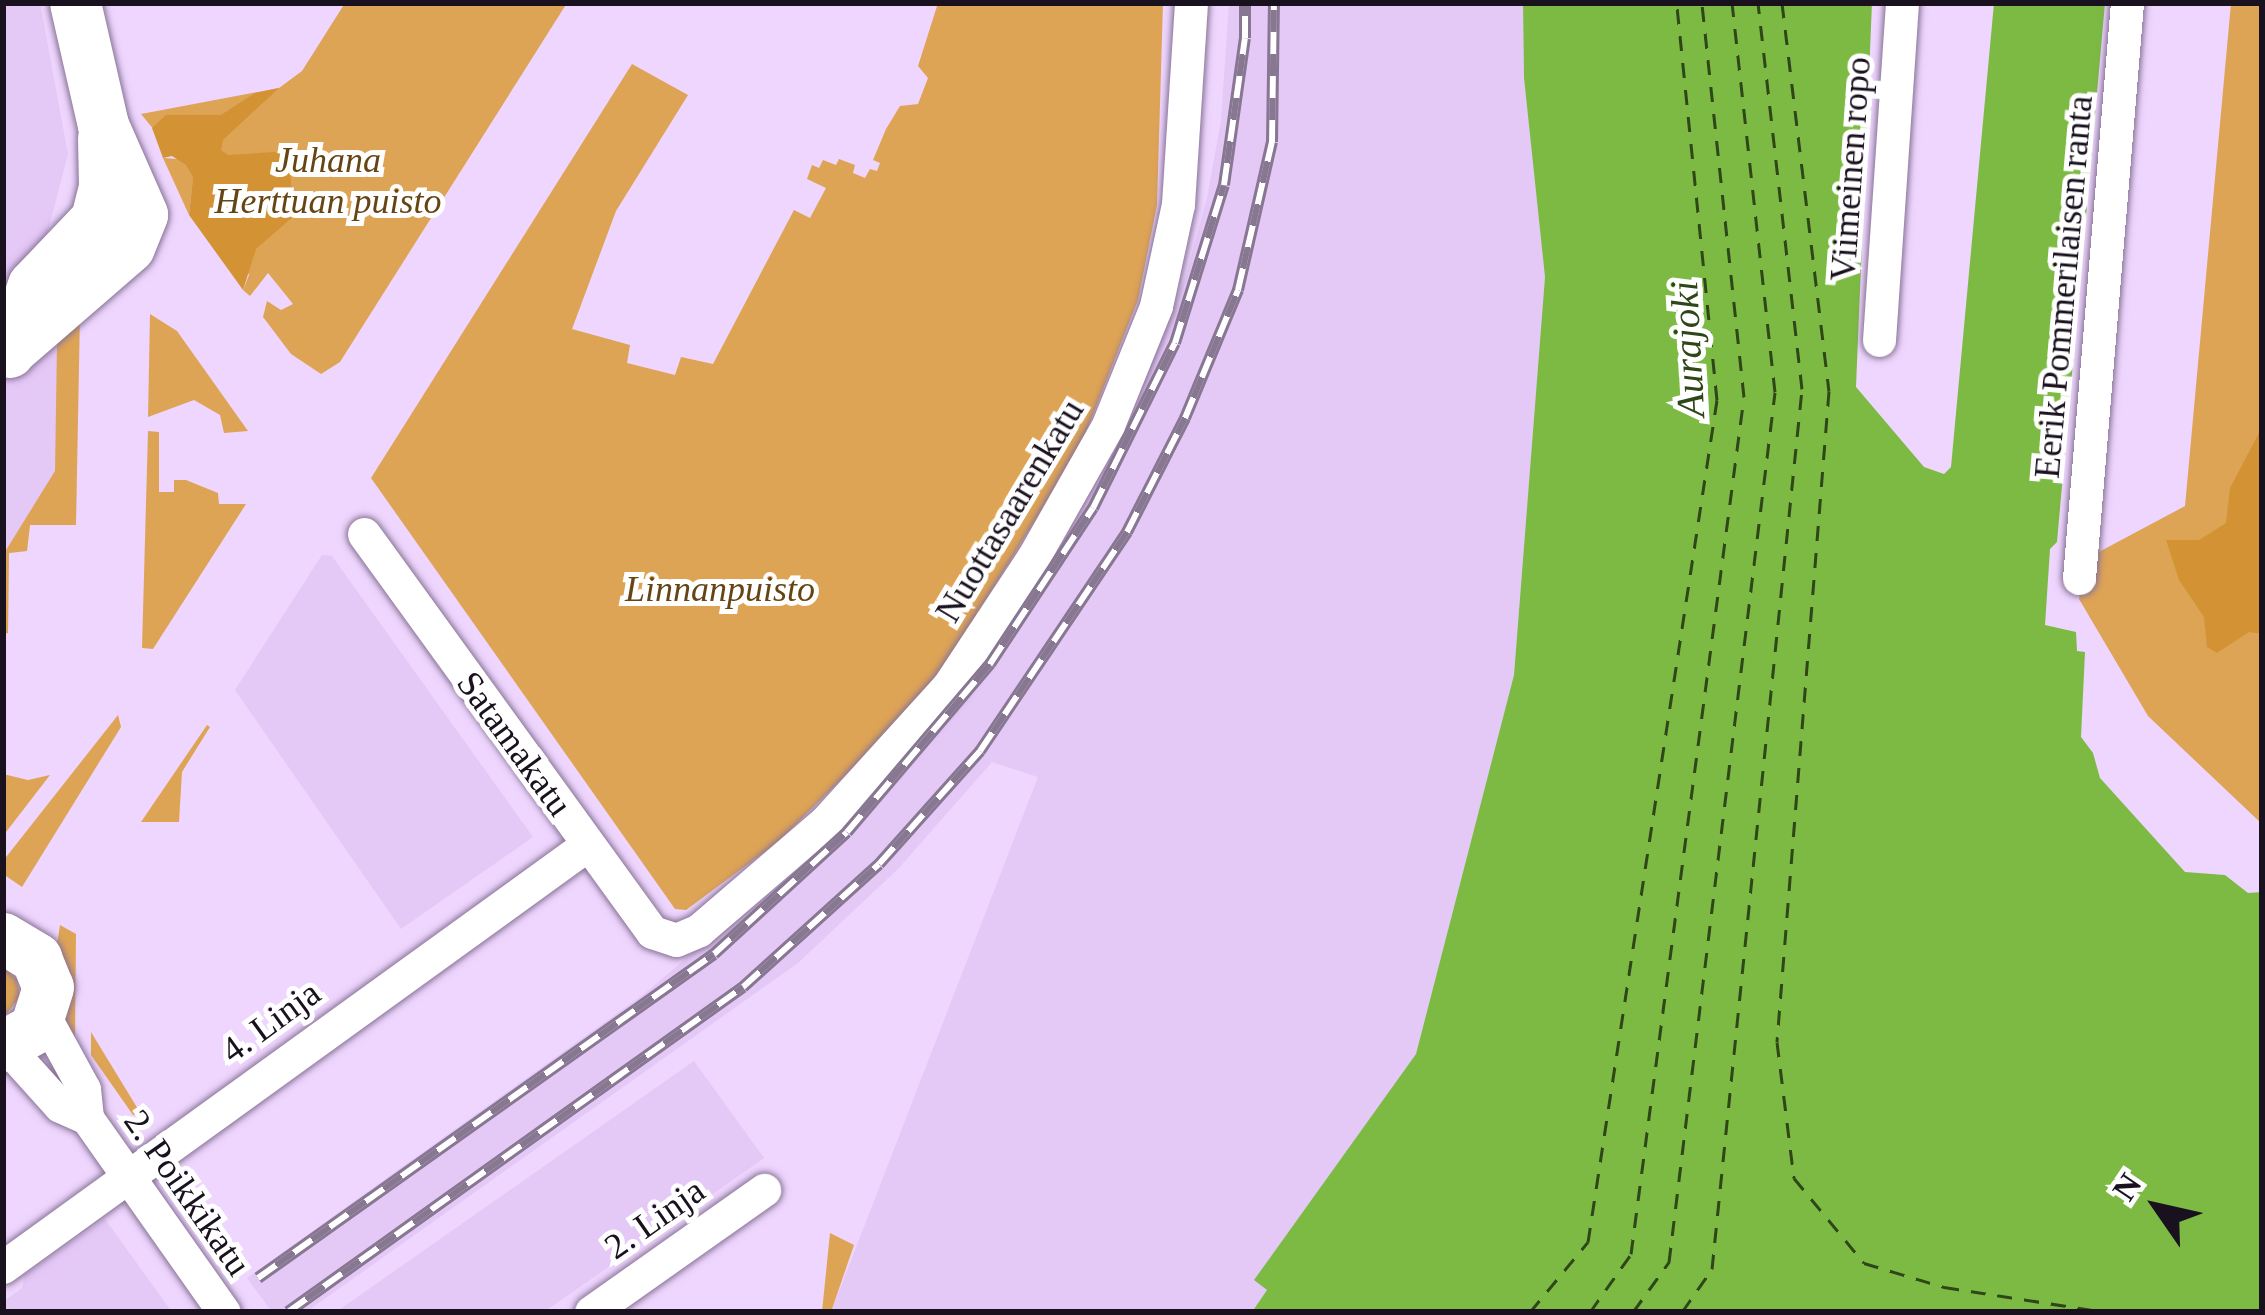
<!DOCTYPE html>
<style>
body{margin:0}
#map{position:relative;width:2265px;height:1315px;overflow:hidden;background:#eed6fe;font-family:Georgia,serif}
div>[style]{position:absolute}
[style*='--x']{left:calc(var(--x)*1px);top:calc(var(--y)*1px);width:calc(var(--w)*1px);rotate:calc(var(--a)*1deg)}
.built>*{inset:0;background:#e4c8f6}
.green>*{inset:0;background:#dea455}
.forest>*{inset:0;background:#d39334}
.water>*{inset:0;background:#7cba43}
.ferry>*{height:3px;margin-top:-1.5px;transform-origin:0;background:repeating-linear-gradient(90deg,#2e4618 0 15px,transparent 0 27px)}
.roads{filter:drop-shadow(0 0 3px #897397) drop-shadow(0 0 3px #897397)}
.street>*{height:33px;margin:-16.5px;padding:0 16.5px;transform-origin:16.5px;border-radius:16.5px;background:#fff}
.primary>*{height:51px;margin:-25.5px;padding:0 25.5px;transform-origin:25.5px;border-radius:25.5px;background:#fff}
.rail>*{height:12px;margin-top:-6px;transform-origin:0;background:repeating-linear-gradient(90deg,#fff 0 22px,#877791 0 44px);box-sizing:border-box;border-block:3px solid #877791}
span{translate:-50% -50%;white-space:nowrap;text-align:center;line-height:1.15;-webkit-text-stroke:10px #fff;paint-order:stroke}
.park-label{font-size:36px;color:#664514;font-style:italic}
.street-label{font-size:36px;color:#19111e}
.water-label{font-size:39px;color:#2e4618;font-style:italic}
.frame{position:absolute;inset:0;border:6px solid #19111e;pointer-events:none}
.north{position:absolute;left:2097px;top:1147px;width:120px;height:120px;-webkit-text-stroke:9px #fff;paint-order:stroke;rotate:304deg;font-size:33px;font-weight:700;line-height:48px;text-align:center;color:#19111e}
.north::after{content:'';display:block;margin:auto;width:42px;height:54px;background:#19111e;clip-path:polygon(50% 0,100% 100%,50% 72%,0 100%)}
</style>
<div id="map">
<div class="built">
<i style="clip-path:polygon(3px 3px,40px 3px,68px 154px,44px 246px,78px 312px,76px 525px,30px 525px,27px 551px,9px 553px,8px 633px,3px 634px)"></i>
<i style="clip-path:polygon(1229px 3px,1523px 3px,1524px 78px,1545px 277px,1514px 675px,1416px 1054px,1254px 1280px,1267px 1290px,1252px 1312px,831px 1312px,1038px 777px,992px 762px,898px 869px,798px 963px,306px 1312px,272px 1312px,247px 1278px,644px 994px,771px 886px,1146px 374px,1186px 275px,1207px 198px,1221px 121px)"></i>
<i style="clip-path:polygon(322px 555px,332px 556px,533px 837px,401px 929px,235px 690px)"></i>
<i style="clip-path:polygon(694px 1061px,764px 1158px,544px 1312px,336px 1312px)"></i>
<i style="clip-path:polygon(105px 1219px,172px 1312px,3px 1312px,3px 1302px,22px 1288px,25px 1275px)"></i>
</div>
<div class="green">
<i style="clip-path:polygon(345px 3px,567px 3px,340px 362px,321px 374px,291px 354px,263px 317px,267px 301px,281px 310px,293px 304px,268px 273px,250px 296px,243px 290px,249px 275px,193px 179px,189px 215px,163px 158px,178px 159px,141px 114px,279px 88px,302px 71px)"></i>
<i style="clip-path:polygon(938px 3px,1163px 3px,1157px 205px,1138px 300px,1079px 450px,950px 657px,905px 716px,778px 842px,686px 910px,675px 909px,371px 478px,632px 64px,688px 95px,616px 211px,572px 329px,630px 345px,627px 363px,675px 375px,681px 357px,713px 364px,794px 210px,810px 218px,826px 188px,807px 179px,812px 165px,819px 168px,823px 160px,836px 165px,839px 159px,855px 165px,853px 173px,865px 178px,870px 169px,877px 171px,880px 163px,873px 160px,886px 129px,900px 106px,918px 104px,928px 78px,918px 66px)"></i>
<i style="clip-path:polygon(2231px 3px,2262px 3px,2262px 824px,2148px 716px,2079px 599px,2082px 561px,2185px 506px)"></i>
<i style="clip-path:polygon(80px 314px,76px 525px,30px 525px,27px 551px,9px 553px,8px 633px,3px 634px,3px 555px,55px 471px,57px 343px)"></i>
<i style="clip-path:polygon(150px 314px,177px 331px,248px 431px,224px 433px,220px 415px,194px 400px,148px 417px)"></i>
<i style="clip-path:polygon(148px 431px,159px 432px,159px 492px,174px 492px,174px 480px,186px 480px,218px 493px,219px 504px,246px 504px,153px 649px,142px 648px)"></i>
<i style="clip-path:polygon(118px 715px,121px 727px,22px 887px,3px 874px,3px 861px)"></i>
<i style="clip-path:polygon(207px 725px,210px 727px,182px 772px,179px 822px,141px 822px)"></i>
<i style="clip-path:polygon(3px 774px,28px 780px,50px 775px,3px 836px)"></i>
<i style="clip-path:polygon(60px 925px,76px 934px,75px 1038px,68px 1049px,55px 957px)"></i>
<i style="clip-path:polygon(3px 967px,17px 979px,20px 997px,3px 1018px)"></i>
<i style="clip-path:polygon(91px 1032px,141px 1114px,139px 1115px,133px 1115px,91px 1055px)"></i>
<i style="clip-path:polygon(830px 1233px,854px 1245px,831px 1312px,822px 1312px)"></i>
</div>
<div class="forest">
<i style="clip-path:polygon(279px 88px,223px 140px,221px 150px,228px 155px,275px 152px,289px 160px,294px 216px,256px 249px,243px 290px,189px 215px,193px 177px,186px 165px,172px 156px,163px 158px,152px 128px,166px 115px,221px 115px,255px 93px)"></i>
<i style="clip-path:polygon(2262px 427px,2262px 634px,2249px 632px,2217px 653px,2207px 647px,2204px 617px,2179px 580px,2166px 540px,2199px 540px,2226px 523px,2230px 488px)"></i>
</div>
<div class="water">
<i style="clip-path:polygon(1523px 3px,1872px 3px,1856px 387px,1924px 467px,1944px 474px,1951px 467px,1994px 3px,2105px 3px,2057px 542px,2050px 549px,2045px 625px,2076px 632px,2077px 651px,2085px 652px,2081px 737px,2093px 753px,2100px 778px,2185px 872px,2225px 875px,2248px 893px,2262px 892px,2262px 1312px,1252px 1312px,1267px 1290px,1254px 1280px,1416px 1054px,1514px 675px,1545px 277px,1524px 78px)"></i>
</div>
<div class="ferry">
<i style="--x:1782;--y:3;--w:391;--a:83.1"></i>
<i style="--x:1829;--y:391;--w:653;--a:94.57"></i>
<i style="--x:1777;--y:1042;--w:137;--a:82.9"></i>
<i style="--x:1794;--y:1178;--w:110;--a:50.5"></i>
<i style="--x:1864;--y:1263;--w:84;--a:16.7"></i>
<i style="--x:1944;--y:1287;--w:163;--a:8.8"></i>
<i style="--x:1530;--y:1312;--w:91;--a:-50.4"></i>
<i style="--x:1588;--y:1242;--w:852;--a:-81.29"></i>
<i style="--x:1717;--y:400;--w:399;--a:-95.8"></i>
<i style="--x:1590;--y:1312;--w:71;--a:-54.7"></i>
<i style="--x:1631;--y:1254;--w:864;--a:-82.49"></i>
<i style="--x:1744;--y:397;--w:396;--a:-96.1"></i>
<i style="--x:1633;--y:1312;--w:62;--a:-54.2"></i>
<i style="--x:1669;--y:1262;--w:876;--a:-83.05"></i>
<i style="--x:1775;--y:392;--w:391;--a:-96.3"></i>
<i style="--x:1682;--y:1312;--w:52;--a:-55.1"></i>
<i style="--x:1712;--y:1269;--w:885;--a:-84.16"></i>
<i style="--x:1802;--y:389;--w:388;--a:-96.5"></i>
</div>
<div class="roads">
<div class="street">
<i style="--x:1879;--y:340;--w:338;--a:-86.1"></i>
<i style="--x:364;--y:534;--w:491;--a:54.1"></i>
<i style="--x:652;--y:932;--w:25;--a:18"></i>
<i style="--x:676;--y:940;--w:25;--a:-23"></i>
<i style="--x:699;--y:930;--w:165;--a:-40.6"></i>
<i style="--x:824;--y:823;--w:186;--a:-47.8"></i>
<i style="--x:949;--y:685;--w:154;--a:-56.6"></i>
<i style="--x:1034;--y:556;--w:150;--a:-60.5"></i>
<i style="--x:1108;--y:425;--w:128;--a:-68"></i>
<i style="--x:1156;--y:306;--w:104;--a:-77.8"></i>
<i style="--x:1178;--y:204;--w:201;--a:-86.3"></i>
<i style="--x:2079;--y:578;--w:577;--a:-85.23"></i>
<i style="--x:43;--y:1014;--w:85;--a:61.3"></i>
<i style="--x:84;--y:1089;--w:29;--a:84"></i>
<i style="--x:87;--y:1118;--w:237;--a:54.8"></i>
<i style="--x:5;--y:1045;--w:82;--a:48"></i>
<i style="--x:60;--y:1106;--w:30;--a:24"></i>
<i style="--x:3;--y:1267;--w:721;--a:-35.85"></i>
<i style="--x:591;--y:1312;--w:212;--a:-35.2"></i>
</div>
<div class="primary">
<i style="--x:10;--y:350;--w:157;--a:-40.9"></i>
<i style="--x:129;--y:247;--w:35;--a:-68"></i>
<i style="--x:142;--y:214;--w:97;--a:-113.7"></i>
<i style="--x:103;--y:125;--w:125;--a:-102.9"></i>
<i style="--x:9;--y:352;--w:71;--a:-70.3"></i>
<i style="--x:33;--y:285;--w:91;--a:-46.3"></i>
<i style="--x:96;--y:219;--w:34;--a:-76"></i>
<i style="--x:104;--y:186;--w:48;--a:-91.2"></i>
<i style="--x:3;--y:938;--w:39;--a:31"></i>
<i style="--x:36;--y:958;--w:31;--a:68"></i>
<i style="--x:48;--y:987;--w:43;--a:107.6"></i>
<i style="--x:35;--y:1028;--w:37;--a:151"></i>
</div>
</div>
<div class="rail">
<i style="--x:258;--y:1278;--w:559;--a:-35.39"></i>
<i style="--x:714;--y:954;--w:180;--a:-42.5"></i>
<i style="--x:847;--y:832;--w:221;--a:-49.6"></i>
<i style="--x:990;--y:664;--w:187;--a:-56.6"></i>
<i style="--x:1093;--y:508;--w:184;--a:-63.6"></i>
<i style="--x:1175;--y:343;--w:165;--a:-72.8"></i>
<i style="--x:1224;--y:185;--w:148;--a:-81.9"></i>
<i style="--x:1245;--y:38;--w:35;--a:-90"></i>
<i style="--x:288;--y:1312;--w:559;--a:-35.54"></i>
<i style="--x:743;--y:987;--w:183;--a:-42.1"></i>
<i style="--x:879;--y:864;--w:152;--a:-48.2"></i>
<i style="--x:980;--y:751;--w:264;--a:-56.1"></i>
<i style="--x:1127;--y:532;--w:128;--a:-63"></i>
<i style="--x:1185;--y:418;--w:139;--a:-67.5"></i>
<i style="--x:1238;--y:290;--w:152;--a:-77.1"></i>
<i style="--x:1272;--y:142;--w:139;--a:-89.2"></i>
</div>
<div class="park-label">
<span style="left:328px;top:181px">Juhana<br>Herttuan puisto</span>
<span style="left:720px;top:590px">Linnanpuisto</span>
</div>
<div class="street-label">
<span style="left:1851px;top:169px;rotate:-86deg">Viimeinen ropo</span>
<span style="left:2064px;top:287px;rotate:-85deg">Eerik Pommerilaisen ranta</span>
<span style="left:1010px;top:511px;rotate:-59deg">Nuottasaarenkatu</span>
<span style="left:514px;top:744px;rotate:54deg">Satamakatu</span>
<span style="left:271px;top:1022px;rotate:-36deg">4. Linja</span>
<span style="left:187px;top:1193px;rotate:55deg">2. Poikkikatu</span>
<span style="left:655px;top:1219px;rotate:-35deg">2. Linja</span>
</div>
<div class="water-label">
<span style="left:1688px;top:349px;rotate:-93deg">Aurajoki</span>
</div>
<div class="frame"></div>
<div class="north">N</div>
</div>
